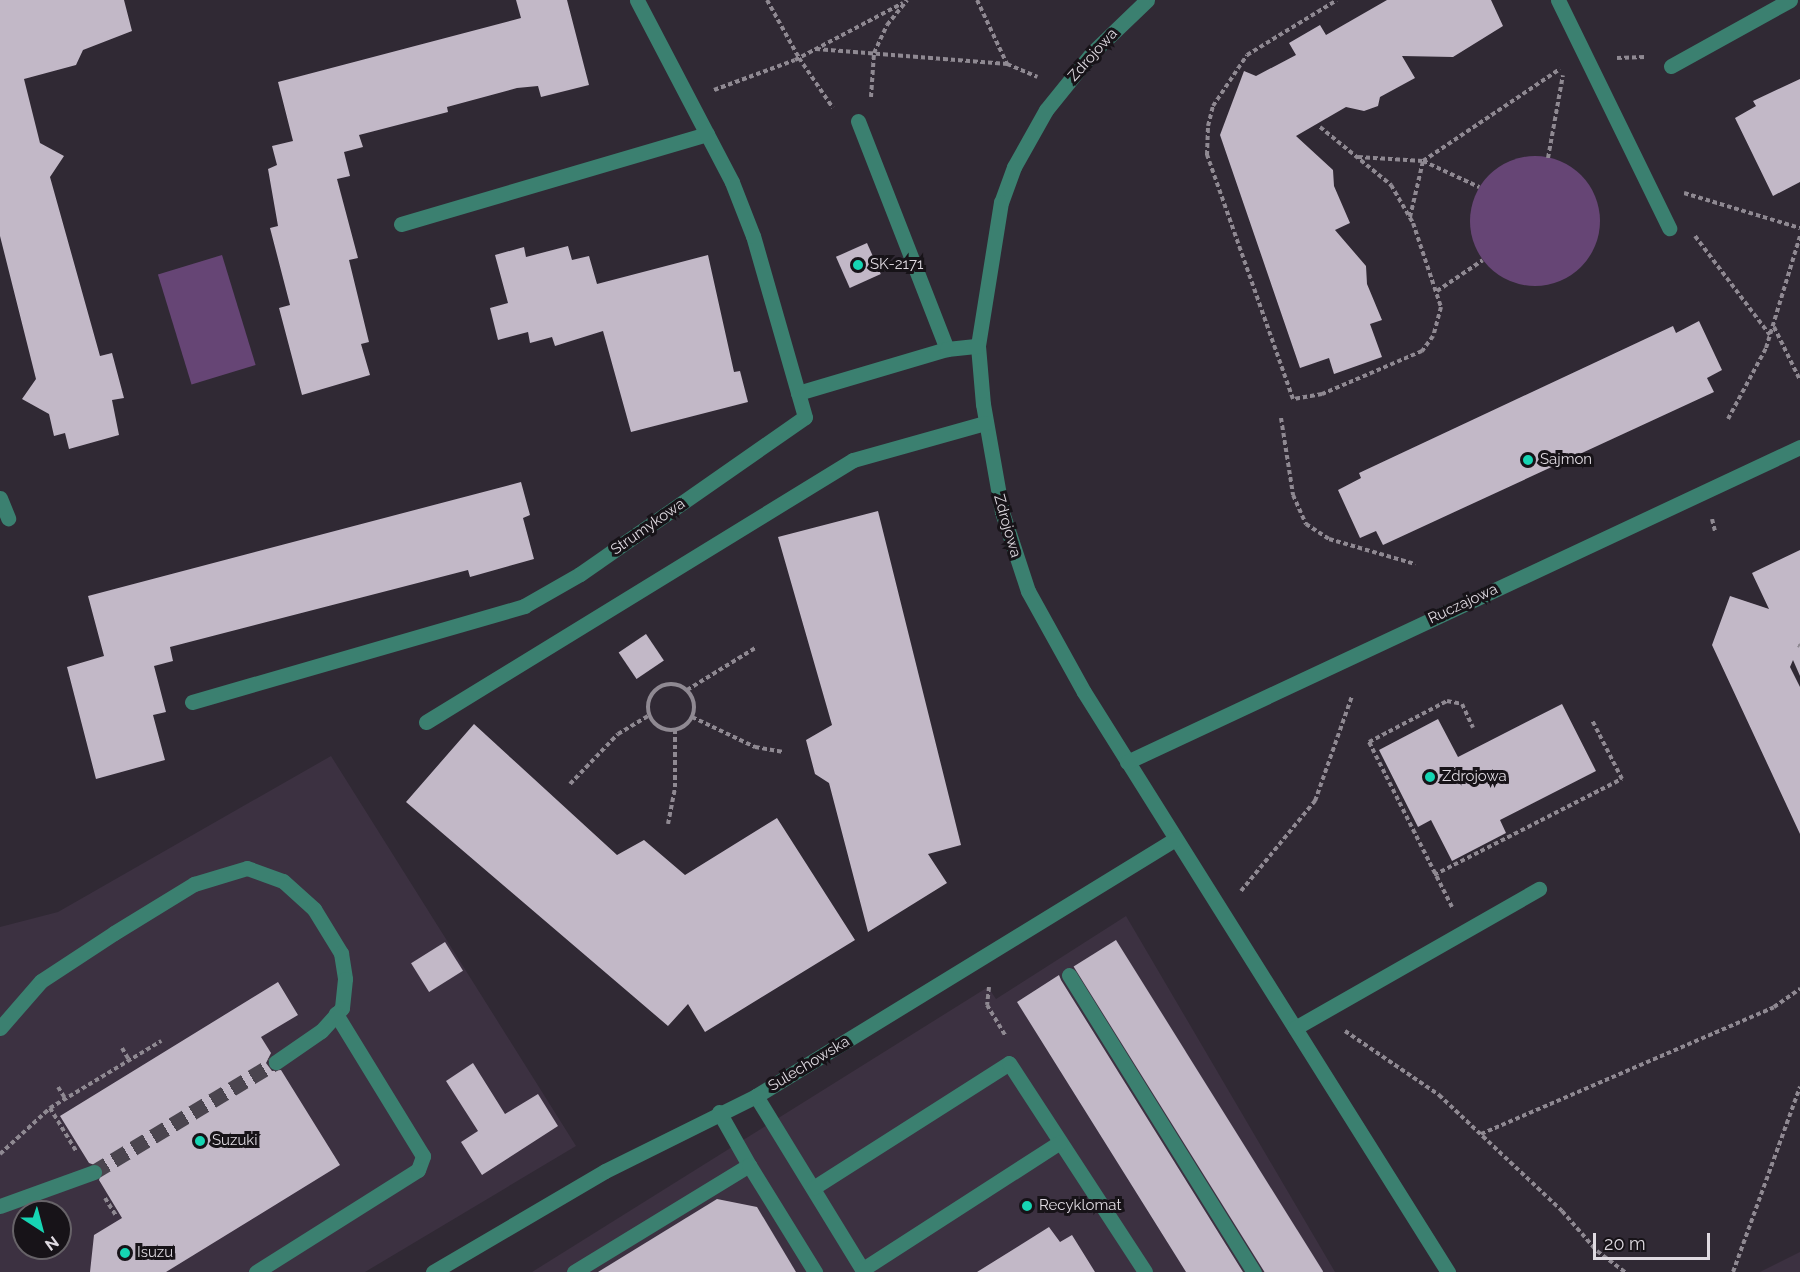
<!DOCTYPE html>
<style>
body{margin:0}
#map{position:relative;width:1800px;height:1272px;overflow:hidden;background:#302934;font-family:Raleway,sans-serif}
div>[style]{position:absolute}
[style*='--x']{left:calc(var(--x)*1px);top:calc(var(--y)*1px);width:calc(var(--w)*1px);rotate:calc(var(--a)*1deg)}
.built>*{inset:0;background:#3c3141}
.green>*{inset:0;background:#664575;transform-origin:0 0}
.round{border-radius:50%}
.building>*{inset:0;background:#c2b8c7;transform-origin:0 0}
.minor-tunnel>*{height:15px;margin-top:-7.5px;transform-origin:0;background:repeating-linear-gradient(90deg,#4a444e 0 15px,transparent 0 23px)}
.path>*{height:4px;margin-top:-2px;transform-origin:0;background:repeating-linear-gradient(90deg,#8f8992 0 4.5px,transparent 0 7.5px)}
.path>.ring{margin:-2px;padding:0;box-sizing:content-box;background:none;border:4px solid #8f8992;border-radius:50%}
.minor>*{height:15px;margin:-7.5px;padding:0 7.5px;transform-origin:7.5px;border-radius:7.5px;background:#3b8070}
.dots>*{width:16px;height:16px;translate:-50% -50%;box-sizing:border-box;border:3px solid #171318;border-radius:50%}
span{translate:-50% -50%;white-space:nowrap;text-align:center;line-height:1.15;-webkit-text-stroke:6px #171318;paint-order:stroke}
.street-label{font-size:15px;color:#dfdae1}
.poi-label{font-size:15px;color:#dfdae1}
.left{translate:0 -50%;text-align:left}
.north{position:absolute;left:12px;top:1200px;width:60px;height:60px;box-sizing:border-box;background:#171318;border:2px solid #676368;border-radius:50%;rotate:144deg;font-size:16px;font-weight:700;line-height:24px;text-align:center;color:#dfdae1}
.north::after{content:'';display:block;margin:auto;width:21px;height:27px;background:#16d5b3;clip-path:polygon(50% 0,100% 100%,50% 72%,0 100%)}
.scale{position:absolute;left:1593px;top:1233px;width:117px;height:27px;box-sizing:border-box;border:3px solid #dfdae1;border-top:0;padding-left:8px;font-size:18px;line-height:21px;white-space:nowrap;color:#dfdae1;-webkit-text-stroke:4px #171318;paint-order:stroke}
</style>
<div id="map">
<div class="built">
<i style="clip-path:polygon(evenodd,331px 756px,576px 1146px,365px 1272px,0 1272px,0 927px,58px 912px,331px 756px,24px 1212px,60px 1212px,60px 1248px,24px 1248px,24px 1212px)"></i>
<i style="clip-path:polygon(1126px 916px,1335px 1272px,532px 1272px,988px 987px,996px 999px)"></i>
<i style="clip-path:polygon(1800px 1252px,1800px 1272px,1760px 1272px)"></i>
</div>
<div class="green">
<i class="round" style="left:1470px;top:156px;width:130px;height:130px"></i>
<i style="left:222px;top:255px;width:115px;height:67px;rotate:73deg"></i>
</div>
<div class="building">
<i style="clip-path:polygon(0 0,124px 0,132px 31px,83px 50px,76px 65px,24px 79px,40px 143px,64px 156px,50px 177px,100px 356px,112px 353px,124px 398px,112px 400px,119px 435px,69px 449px,65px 433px,54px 436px,49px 414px,22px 399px,36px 379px,0 236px)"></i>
<i style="clip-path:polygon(516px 0,567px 0,589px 85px,541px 97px,538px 86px,517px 88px,447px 107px,448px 112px,359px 135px,363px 147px,344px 152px,350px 176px,337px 179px,358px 258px,349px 260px,369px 342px,361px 344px,370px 375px,302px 395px,279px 308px,290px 305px,270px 228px,278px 226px,268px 169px,277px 165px,272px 146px,293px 141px,278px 82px,521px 18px)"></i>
<i style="clip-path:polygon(1387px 0,1491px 0,1503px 26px,1453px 57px,1402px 56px,1415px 78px,1380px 97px,1378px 106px,1364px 111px,1346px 107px,1296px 136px,1333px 170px,1334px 186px,1350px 223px,1335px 230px,1366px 266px,1367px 284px,1382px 320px,1370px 324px,1382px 357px,1334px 374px,1329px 358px,1300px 368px,1220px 135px,1244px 71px,1256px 76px,1296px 55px,1289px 43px,1320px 25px,1326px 35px)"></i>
<i style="clip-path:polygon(1800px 79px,1800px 182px,1773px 196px,1735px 118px,1756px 106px,1753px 101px)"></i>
<i style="left:867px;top:243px;width:34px;height:34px;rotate:66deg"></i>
<i style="clip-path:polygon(568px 246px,572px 260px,589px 256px,597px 284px,708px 255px,734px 372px,740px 371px,748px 402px,631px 432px,603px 331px,555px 346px,552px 337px,530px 343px,528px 332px,498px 340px,490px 308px,508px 303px,495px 255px,524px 247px,526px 257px)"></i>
<i style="clip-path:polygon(1699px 321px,1722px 370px,1707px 378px,1714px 392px,1383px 545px,1376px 531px,1360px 538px,1338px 490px,1361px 478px,1359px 473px,1673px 326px,1676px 333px)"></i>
<i style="clip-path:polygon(521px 482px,530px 515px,523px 518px,534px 559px,470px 577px,468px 570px,170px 647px,173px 661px,154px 666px,166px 712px,153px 715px,165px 760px,96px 779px,67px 667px,104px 656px,88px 596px)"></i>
<i style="clip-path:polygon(878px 511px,961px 845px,928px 854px,947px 883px,868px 932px,829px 783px,815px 774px,806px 740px,832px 725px,778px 537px)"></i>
<i style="clip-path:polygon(1800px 550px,1800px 676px,1793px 660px,1790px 667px,1800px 687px,1800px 834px,1712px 645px,1730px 596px,1769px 609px,1752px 573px)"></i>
<i style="left:646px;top:634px;width:32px;height:33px;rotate:56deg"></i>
<i style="clip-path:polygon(1562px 704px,1596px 771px,1500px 820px,1506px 833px,1452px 861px,1431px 820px,1418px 827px,1379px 750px,1438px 719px,1458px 757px)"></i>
<i style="clip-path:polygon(474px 724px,617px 855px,644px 840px,685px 875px,777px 818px,855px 940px,705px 1032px,688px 1004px,668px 1026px,406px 802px)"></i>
<i style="left:1116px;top:940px;width:391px;height:50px;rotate:58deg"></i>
<i style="left:445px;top:942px;width:34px;height:40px;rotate:58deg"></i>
<i style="clip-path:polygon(1059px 975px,1061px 980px,1243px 1272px,1186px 1272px,1017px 1002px)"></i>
<i style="clip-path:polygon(278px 982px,298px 1015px,261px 1037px,271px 1053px,266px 1063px,272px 1071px,281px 1070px,340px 1165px,166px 1272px,90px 1272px,94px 1235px,122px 1218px,99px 1180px,103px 1168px,89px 1163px,60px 1116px)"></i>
<i style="clip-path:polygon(473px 1063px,505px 1114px,538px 1094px,558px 1126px,482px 1175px,461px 1142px,478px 1131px,446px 1081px)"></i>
<i style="clip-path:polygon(717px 1199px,757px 1207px,796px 1272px,598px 1272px)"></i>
<i style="clip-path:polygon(1049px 1227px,1060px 1242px,1072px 1235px,1095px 1272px,977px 1272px)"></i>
</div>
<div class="minor-tunnel">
<i style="--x:94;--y:1172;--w:213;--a:-31.1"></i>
</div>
<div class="path">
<i style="--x:767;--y:0;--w:66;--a:61.1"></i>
<i style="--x:799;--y:58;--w:60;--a:55.8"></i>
<i style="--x:977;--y:0;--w:71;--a:64.9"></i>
<i style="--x:816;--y:49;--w:192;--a:4.5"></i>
<i style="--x:1007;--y:64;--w:33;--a:23"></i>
<i style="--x:1617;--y:58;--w:28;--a:-2"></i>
<i style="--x:714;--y:90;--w:86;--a:-20.3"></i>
<i style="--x:795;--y:60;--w:122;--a:-27.8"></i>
<i style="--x:871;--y:97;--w:44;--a:-86.1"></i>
<i style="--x:874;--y:53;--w:31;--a:-65"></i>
<i style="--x:887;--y:25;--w:32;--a:-51"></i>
<i style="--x:1320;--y:127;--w:92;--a:39.2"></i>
<i style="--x:1391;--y:185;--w:44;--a:59.9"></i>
<i style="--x:1413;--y:223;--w:89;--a:71.6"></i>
<i style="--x:1441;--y:307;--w:30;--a:105"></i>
<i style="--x:1433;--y:336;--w:19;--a:126"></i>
<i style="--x:1422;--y:351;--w:109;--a:156.7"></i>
<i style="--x:1322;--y:394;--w:29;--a:170"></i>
<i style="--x:1293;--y:399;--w:259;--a:-109.4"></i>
<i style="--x:1207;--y:155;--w:29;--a:-88"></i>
<i style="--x:1208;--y:126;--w:21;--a:-76"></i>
<i style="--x:1213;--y:106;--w:61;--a:-56.3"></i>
<i style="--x:1247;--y:55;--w:105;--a:-31.4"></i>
<i style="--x:1358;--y:157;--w:65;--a:3.5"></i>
<i style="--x:1423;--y:161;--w:62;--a:24.9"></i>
<i style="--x:1548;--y:158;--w:84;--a:-79.8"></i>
<i style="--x:1684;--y:193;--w:121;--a:16.8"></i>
<i style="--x:1410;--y:217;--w:57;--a:-76.9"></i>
<i style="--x:1423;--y:161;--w:165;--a:-33.9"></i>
<i style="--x:1695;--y:236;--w:124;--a:52.9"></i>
<i style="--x:1437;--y:291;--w:55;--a:-34"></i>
<i style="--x:1774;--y:327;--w:59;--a:63.9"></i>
<i style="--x:1281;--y:418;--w:78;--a:81.1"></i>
<i style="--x:1293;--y:495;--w:32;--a:66"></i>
<i style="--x:1306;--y:524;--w:27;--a:33"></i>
<i style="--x:1329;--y:539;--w:90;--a:16.2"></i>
<i style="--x:1728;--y:419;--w:81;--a:-61.8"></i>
<i style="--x:1766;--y:348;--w:117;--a:-73.1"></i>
<i style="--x:1712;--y:519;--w:12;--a:76"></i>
<i style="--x:1798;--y:645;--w:2;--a:27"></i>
<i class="ring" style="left:648px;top:684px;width:42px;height:42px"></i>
<i style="--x:687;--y:690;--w:82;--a:-31.6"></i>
<i style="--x:692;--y:717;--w:70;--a:25.5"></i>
<i style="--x:755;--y:747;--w:29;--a:10"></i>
<i style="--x:570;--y:784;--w:69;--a:-46.2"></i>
<i style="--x:618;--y:734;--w:37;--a:-31"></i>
<i style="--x:668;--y:824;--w:38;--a:-79"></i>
<i style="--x:675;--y:787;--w:58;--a:-90"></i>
<i style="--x:1434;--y:875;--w:211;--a:-27.1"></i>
<i style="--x:1622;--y:779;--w:66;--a:-117"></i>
<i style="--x:1241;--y:891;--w:117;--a:-50.6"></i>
<i style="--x:1315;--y:801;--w:111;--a:-70.6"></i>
<i style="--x:1452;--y:907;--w:185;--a:-116.7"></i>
<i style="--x:1369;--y:742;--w:88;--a:-27.7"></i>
<i style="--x:1447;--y:701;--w:15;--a:11"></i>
<i style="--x:1462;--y:704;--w:26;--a:65"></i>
<i style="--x:989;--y:987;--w:18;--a:96"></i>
<i style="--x:987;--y:1005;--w:37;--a:59"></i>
<i style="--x:1345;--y:1031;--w:114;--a:34.2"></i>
<i style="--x:1439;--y:1095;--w:169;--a:43.3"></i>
<i style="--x:1562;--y:1211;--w:53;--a:48.8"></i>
<i style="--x:1597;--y:1251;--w:35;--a:37"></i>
<i style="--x:122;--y:1048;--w:14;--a:60"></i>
<i style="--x:58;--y:1087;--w:13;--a:58"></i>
<i style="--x:50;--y:1108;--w:50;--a:58.8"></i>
<i style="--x:1481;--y:1134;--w:319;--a:-23.4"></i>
<i style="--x:1774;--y:1007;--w:32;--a:-35"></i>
<i style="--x:0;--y:1154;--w:68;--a:-42.6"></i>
<i style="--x:50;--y:1108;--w:130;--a:-31.1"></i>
<i style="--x:105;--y:1198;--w:22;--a:58"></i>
<i style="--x:1733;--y:1272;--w:197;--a:-70.1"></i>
</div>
<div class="minor">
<i style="--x:1147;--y:0;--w:76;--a:136.1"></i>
<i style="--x:1092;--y:53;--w:73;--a:128.9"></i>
<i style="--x:1046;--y:110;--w:65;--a:119.3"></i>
<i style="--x:1014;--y:167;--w:37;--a:110"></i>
<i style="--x:1001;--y:202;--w:146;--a:99.1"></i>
<i style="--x:978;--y:346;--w:58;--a:85.1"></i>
<i style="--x:983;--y:404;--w:110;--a:80"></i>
<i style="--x:1002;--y:512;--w:83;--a:71.8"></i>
<i style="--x:1028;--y:591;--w:115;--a:61"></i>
<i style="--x:1084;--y:692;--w:685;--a:57.89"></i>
<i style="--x:1558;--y:0;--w:254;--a:64"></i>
<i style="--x:1671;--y:66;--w:136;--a:-29"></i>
<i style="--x:858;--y:121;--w:245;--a:68.7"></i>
<i style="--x:401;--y:224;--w:319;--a:-16.4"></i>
<i style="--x:798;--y:393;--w:155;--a:-16.5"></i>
<i style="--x:947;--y:349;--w:31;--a:-6"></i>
<i style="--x:0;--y:498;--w:22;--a:68"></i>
<i style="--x:192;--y:702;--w:346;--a:-16.1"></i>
<i style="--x:524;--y:606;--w:64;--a:-29.7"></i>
<i style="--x:580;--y:574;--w:274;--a:-34.9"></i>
<i style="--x:805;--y:417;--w:188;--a:-106"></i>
<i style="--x:753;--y:236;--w:58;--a:-111.3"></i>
<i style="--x:732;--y:182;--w:205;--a:-117.6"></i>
<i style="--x:426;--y:722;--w:501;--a:-31.53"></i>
<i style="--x:853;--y:460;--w:137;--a:-15.7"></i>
<i style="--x:1127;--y:762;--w:743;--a:-25.08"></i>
<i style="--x:1069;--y:975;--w:350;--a:58.1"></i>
<i style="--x:0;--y:1028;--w:62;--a:-48.9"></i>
<i style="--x:41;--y:981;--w:87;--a:-33.3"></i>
<i style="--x:114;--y:933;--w:94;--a:-31.5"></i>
<i style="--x:194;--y:884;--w:55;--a:-16.8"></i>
<i style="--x:247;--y:868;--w:38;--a:20"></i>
<i style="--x:283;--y:881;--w:42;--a:42.1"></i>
<i style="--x:314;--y:909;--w:52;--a:58.5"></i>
<i style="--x:341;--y:953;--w:26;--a:81"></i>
<i style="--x:345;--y:979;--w:29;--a:96"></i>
<i style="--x:342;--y:1008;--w:31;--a:132"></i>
<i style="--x:321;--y:1031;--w:55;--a:145.4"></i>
<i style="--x:1295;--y:1028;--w:281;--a:-29.7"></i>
<i style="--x:756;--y:1096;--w:206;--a:58.5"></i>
<i style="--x:719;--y:1112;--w:61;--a:60.5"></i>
<i style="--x:813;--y:1188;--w:232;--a:-32.5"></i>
<i style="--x:1009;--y:1063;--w:249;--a:56.9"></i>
<i style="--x:0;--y:1206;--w:100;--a:-19.9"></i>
<i style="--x:863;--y:1269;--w:234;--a:-32.8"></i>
<i style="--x:256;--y:1272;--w:191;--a:-32.2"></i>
<i style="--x:418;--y:1170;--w:15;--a:-70"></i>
<i style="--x:423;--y:1156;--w:167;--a:-121.5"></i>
<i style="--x:433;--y:1272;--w:199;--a:-30.4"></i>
<i style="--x:605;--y:1171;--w:169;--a:-26.4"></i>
<i style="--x:756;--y:1096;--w:492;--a:-31.5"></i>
<i style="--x:574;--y:1272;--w:205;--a:-31.4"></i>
<i style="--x:749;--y:1165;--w:126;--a:58.3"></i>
</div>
<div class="dots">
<i style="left:858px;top:265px;background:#16d5b3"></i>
<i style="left:1528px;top:460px;background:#16d5b3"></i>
<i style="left:1430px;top:777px;background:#16d5b3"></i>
<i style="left:200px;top:1141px;background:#16d5b3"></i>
<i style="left:1027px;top:1206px;background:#16d5b3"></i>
<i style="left:125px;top:1253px;background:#16d5b3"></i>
</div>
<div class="street-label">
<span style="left:1093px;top:55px;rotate:-48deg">Zdrojowa</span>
<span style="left:1007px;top:526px;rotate:74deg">Zdrojowa</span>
<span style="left:648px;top:527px;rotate:-35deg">Strumykowa</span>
<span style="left:1463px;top:604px;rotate:-25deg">Ruczajowa</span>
<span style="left:809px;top:1064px;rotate:-31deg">Sulechowska</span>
</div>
<div class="poi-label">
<span class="left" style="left:870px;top:265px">SK-2171</span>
<span class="left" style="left:1540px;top:460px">Sajmon</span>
<span class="left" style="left:1442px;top:777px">Zdrojowa</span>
<span class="left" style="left:212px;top:1141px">Suzuki</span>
<span class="left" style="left:1039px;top:1206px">Recyklomat</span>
<span class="left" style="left:137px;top:1253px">Isuzu</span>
</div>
<div class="north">N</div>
<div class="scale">20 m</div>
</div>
